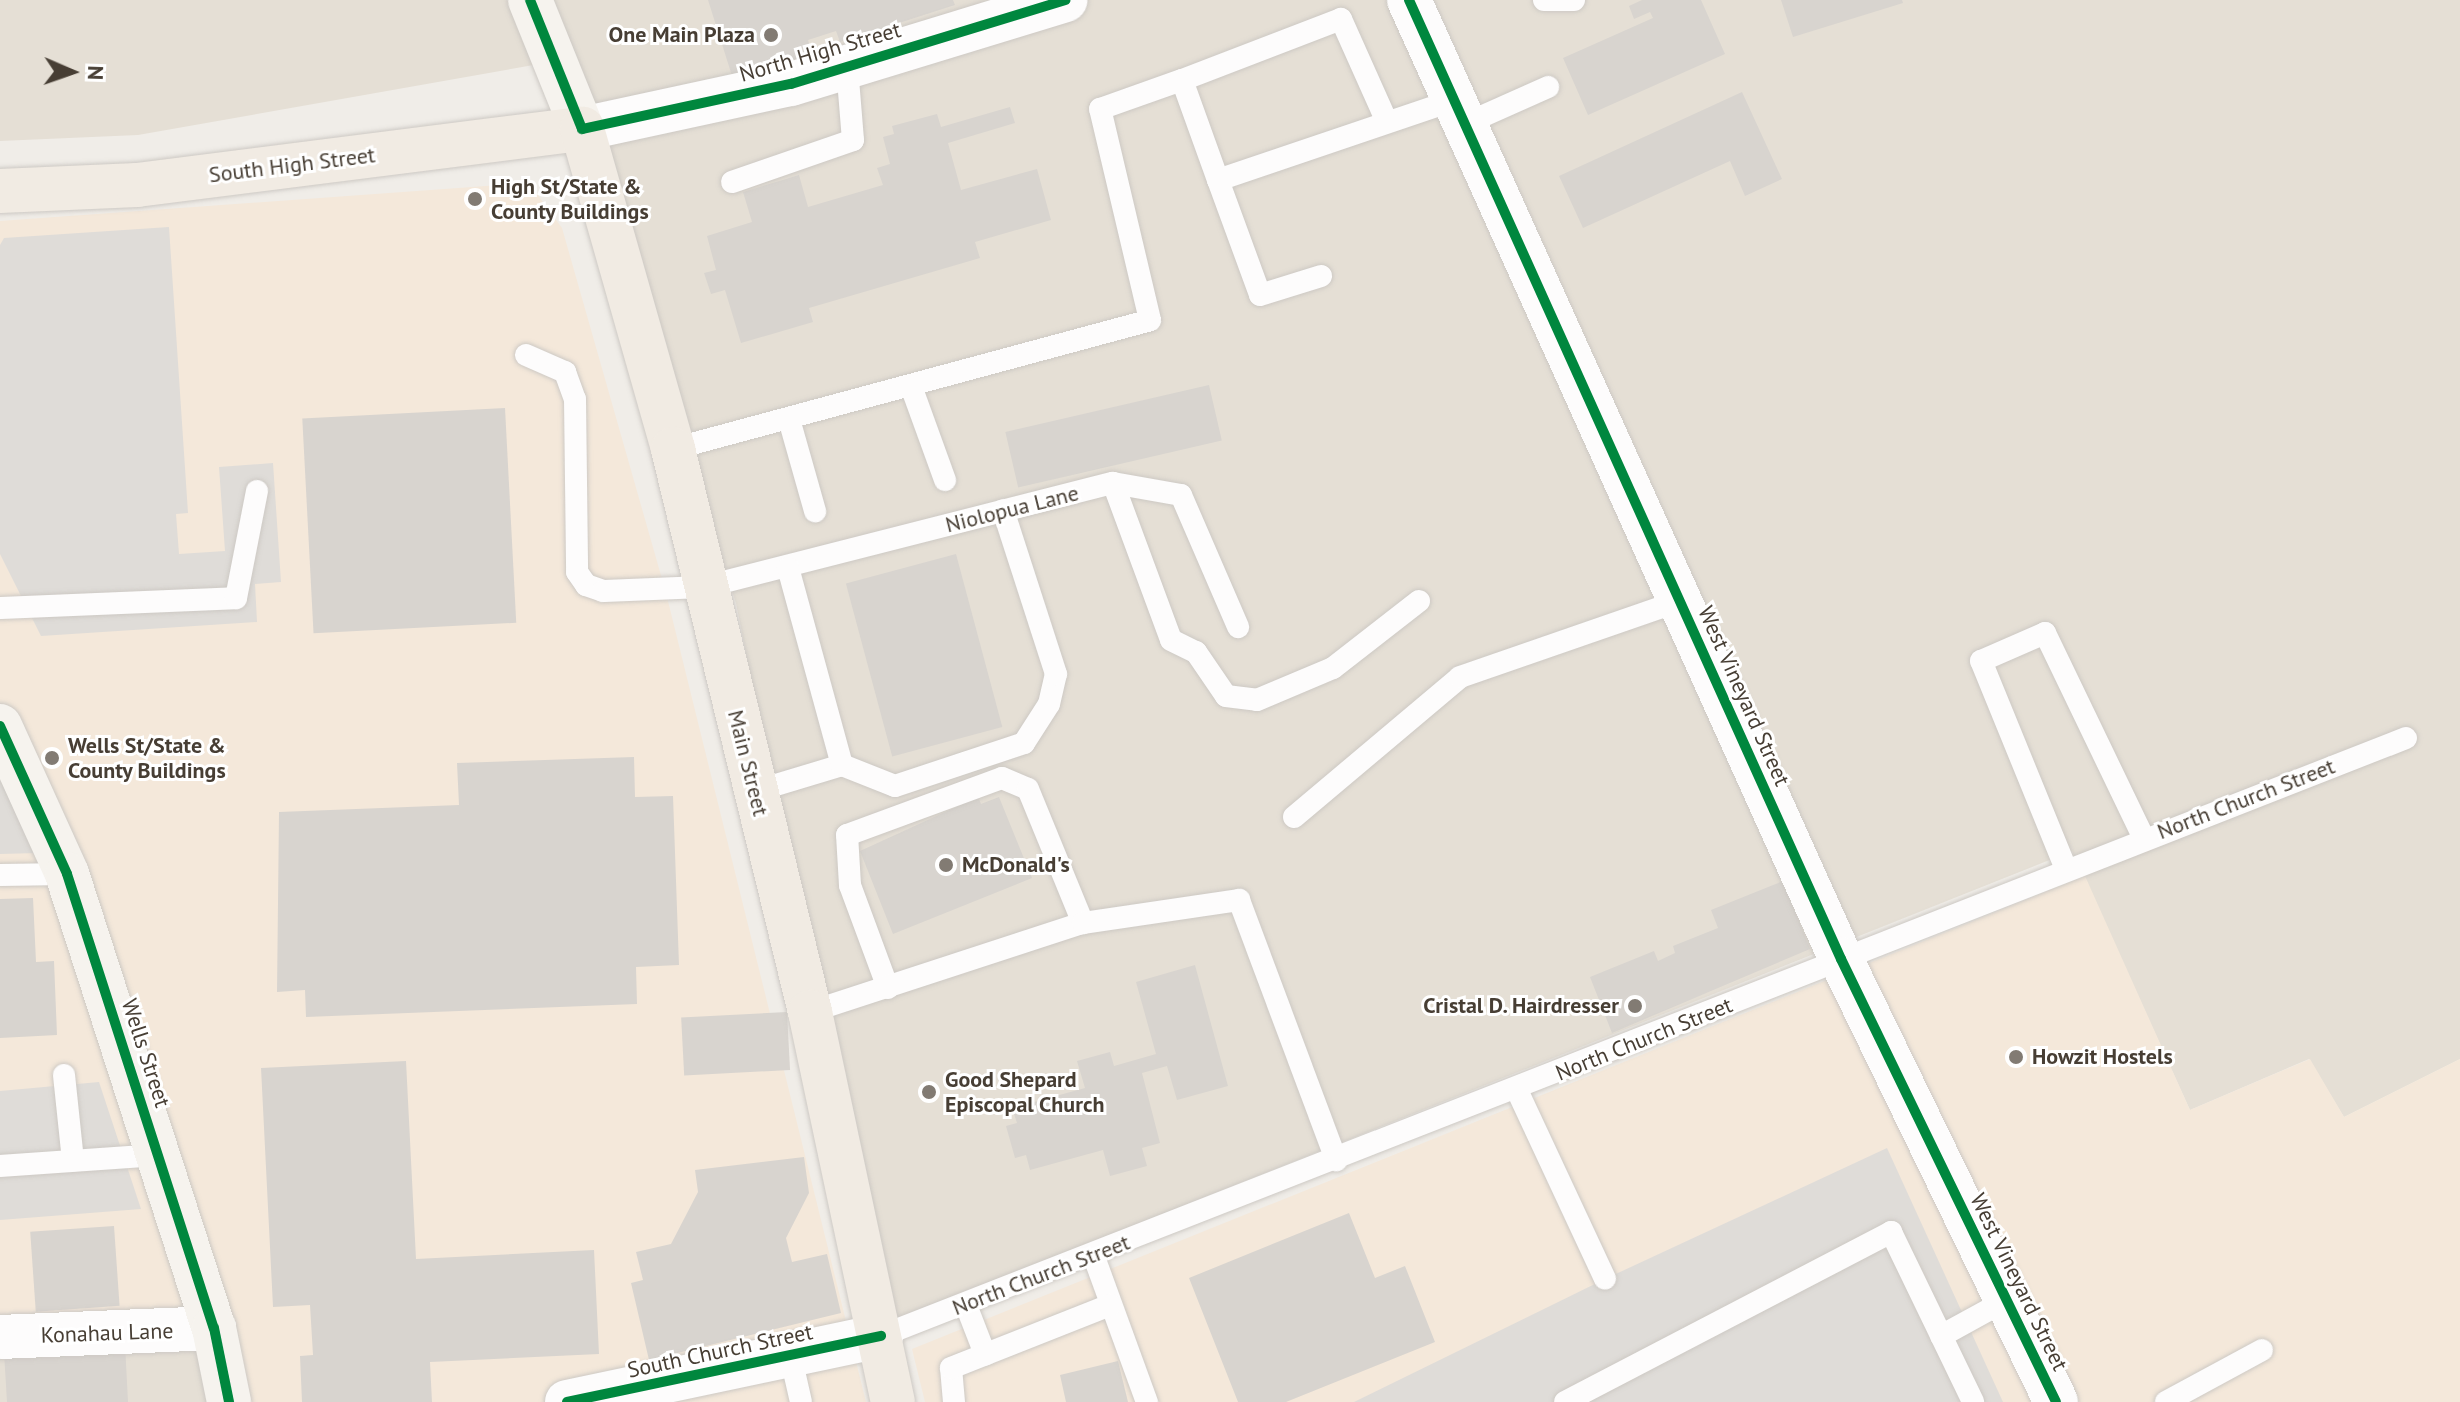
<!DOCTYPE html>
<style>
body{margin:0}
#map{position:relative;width:2460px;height:1402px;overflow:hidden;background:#f0ede8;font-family:"PT Sans",sans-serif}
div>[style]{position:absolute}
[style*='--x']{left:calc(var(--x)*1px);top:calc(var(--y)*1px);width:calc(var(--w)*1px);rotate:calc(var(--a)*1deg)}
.residential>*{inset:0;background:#e5dfd5}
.commercial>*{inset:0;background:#f4e8da}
.parking>*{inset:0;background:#dfdcd8}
.building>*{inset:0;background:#d8d4cf;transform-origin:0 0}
.roads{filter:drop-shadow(0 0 2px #cdc9c4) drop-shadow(0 0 2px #cdc9c4)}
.lane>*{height:22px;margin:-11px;padding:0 11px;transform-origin:11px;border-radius:11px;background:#fdfcfc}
.street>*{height:44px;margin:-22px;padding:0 22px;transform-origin:22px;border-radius:22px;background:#fdfcfc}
.secondary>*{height:44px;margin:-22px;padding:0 22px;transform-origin:22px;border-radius:22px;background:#f6f3ee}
.primary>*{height:44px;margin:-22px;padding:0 22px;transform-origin:22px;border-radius:22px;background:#f1ebe3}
.cycleway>*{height:10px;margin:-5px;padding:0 5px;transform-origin:5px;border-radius:5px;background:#00873e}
.dots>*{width:22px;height:22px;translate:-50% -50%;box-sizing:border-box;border:4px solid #fff;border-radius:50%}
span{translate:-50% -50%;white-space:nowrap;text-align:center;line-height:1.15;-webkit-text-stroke:6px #fff;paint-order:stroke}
.poi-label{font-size:22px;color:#473e34;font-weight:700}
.right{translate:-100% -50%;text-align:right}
.left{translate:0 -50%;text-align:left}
.street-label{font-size:22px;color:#473e34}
.north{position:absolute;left:32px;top:32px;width:80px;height:80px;-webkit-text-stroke:6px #fff;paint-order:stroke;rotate:92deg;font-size:22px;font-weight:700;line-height:32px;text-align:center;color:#473e34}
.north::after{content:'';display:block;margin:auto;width:28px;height:36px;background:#473e34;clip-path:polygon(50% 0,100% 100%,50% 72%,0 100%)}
</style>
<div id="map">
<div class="residential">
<i style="clip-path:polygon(0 0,2460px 0,2460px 1059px,2344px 1117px,2309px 1059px,2190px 1110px,2072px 851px,879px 1327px,736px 603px,562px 60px,138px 135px,0 141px)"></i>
<i style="clip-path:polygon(214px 1328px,229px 1402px,0 1402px,0 1337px)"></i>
</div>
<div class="commercial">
<i style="clip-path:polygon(529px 183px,562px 228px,666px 593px,866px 1402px,229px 1402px,214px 1328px,0 1337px,0 221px)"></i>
<i style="clip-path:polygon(2085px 876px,2190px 1110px,2310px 1059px,2344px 1117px,2460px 1059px,2460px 1402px,925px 1402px,912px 1349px)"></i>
</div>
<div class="parking">
<i style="clip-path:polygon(169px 227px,188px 513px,176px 514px,179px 554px,225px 551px,219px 467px,273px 463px,281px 582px,255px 584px,257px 622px,41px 636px,0 554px,0 245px,4px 238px)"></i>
<i style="clip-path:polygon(0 769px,38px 853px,0 854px)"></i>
<i style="clip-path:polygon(99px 1082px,141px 1209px,0 1220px,0 1091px)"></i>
<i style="clip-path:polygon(1887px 1148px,2003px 1402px,1354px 1402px,1605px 1279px)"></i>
</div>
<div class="building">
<i style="clip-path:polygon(708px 0,953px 0,955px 5px,840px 42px,836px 31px,808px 40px,812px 54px,733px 79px)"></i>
<i style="clip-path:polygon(1642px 0,1701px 0,1725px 54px,1588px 115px,1563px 58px,1653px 18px,1650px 12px,1634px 19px,1629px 6px)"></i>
<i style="clip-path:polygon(1781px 0,1902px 0,1903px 3px,1793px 37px)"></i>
<i style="clip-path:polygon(1742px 92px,1782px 179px,1745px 196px,1730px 161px,1583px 228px,1559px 176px)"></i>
<i style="clip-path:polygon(1010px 107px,1015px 123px,948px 143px,961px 190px,1037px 169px,1051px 220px,975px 242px,980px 258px,809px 308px,813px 322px,741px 343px,725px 290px,711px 294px,704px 273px,716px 270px,707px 236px,752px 222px,743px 192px,799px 175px,808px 207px,883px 185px,877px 168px,890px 164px,883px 137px,894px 134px,892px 126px,937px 114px,941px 127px)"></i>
<i style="left:1209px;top:385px;width:57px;height:209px;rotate:77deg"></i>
<i style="left:505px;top:408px;width:215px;height:203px;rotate:87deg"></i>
<i style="left:956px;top:554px;width:179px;height:114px;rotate:75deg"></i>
<i style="clip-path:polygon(634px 757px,635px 797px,673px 796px,679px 965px,636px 967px,637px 1004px,306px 1017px,305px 990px,277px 992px,279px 812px,459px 805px,457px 763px)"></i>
<i style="clip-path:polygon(978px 797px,981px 804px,999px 797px,1032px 878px,893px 934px,860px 851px)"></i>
<i style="clip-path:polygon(1783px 881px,1810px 949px,1612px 1033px,1590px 977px,1654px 951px,1658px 961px,1675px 953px,1673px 946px,1718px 928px,1711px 910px)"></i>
<i style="clip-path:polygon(33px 898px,36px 962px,54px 961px,57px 1035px,0 1038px,0 899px)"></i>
<i style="clip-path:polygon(1195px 965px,1228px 1086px,1177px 1100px,1167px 1066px,1142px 1073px,1160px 1143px,1142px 1148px,1147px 1166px,1110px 1176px,1103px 1150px,1030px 1170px,1026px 1155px,1015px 1158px,1006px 1126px,1017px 1123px,1012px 1108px,1085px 1088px,1077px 1061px,1110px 1052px,1114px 1066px,1156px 1054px,1136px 982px)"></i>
<i style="left:787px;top:1012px;width:58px;height:106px;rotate:87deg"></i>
<i style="clip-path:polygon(406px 1061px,416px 1259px,594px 1250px,599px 1354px,430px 1362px,432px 1402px,302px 1402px,300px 1356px,313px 1355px,310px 1305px,273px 1307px,261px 1068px)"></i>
<i style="clip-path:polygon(804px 1157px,809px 1193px,786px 1238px,792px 1262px,827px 1254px,841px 1313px,649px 1360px,631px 1283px,643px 1280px,636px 1252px,671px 1244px,698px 1192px,695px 1170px)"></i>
<i style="clip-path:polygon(1349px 1213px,1375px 1278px,1405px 1266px,1435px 1342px,1286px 1402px,1238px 1402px,1189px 1278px)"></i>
<i style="left:114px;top:1226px;width:80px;height:84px;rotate:86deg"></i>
<i style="clip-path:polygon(125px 1344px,128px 1402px,7px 1402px,4px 1352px)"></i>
<i style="clip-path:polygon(1118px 1361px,1128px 1402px,1066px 1402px,1060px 1375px)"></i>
</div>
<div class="roads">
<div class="lane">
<i style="--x:1544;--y:0;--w:30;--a:0"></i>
<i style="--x:1387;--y:122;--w:113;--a:-114.1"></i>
<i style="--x:1341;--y:19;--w:170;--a:159"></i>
<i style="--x:1182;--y:80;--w:106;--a:70.2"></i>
<i style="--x:1218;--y:180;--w:249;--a:-18.7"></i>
<i style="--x:1465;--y:124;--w:91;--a:-24"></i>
<i style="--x:1218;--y:180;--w:122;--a:69.9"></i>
<i style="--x:1260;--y:295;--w:64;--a:-17.3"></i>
<i style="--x:732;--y:182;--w:128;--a:-19.1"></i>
<i style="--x:853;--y:140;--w:73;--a:-94.7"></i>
<i style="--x:526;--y:355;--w:43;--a:23.6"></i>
<i style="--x:565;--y:372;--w:29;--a:70"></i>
<i style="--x:575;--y:399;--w:173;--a:89.3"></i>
<i style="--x:577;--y:572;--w:16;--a:55"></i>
<i style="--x:586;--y:585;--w:18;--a:19"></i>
<i style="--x:603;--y:591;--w:101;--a:-2.3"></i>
<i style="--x:704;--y:587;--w:422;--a:-14.3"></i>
<i style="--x:1113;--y:483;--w:69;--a:10"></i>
<i style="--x:1181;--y:495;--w:144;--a:66.6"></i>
<i style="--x:911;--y:386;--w:100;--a:70.1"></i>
<i style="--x:789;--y:419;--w:96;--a:74.2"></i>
<i style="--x:673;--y:449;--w:494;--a:-15.1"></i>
<i style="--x:1150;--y:320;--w:217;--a:-103.3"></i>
<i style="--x:1100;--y:109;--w:87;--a:-19.5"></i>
<i style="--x:1113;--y:483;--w:167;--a:69.7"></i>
<i style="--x:1171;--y:640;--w:28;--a:26"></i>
<i style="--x:1196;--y:652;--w:53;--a:55.7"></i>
<i style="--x:1226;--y:696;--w:31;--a:7"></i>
<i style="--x:1257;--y:700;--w:82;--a:-22.8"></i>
<i style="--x:1333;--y:668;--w:109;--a:-37.9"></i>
<i style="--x:0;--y:608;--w:236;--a:-2.4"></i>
<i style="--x:236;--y:598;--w:109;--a:-78.9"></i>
<i style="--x:842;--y:765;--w:57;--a:21.6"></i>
<i style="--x:895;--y:786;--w:136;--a:-18.4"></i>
<i style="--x:1024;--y:743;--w:46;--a:-57.3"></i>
<i style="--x:1049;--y:704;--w:31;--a:-77"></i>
<i style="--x:1056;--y:674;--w:172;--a:-107.9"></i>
<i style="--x:756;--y:791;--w:90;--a:-16.8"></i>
<i style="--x:842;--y:765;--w:204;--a:-105.3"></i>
<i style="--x:1294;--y:817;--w:217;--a:-40.1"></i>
<i style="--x:1460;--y:677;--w:233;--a:-19.1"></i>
<i style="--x:2066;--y:869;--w:225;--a:-112.2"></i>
<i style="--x:1981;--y:661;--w:70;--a:-23.6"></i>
<i style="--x:2045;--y:633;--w:229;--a:64.3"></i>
<i style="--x:0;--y:875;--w:67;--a:-0.9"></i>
<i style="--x:888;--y:988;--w:110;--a:-110.3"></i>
<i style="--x:850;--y:885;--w:50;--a:-93.4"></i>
<i style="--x:847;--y:835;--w:165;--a:-20.2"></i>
<i style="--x:1002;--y:778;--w:28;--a:23"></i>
<i style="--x:1028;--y:789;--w:145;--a:67.7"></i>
<i style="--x:810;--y:1012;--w:287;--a:-18.1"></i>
<i style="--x:1083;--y:923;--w:158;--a:-8.4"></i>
<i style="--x:1239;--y:900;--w:278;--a:69.5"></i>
<i style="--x:64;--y:1075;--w:86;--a:84"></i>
<i style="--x:1517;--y:1090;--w:208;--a:65"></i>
<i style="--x:0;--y:1166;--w:158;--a:-4"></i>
<i style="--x:1093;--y:1254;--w:158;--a:70"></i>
<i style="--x:966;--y:1305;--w:53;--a:68.8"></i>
<i style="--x:881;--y:1336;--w:1638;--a:-21.41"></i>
<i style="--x:1941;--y:1336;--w:73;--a:-28.7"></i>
<i style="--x:791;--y:1358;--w:45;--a:77.2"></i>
<i style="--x:954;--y:1402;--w:34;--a:-95"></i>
<i style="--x:951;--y:1368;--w:171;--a:-21.6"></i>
<i style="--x:1565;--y:1402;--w:368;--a:-27.5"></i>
<i style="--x:1891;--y:1232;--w:189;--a:64.2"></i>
<i style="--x:2166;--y:1402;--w:109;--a:-28.4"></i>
</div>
<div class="street">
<i style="--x:1409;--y:0;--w:1052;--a:65.75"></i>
<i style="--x:1841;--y:959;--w:492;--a:64.1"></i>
<i style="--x:582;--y:129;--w:214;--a:-12.2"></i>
<i style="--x:791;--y:84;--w:287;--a:-17"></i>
<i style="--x:0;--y:1337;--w:214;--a:-2.4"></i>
<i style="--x:567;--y:1402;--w:321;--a:-11.9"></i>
</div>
<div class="secondary">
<i style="--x:530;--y:0;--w:139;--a:68"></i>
<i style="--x:0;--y:726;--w:162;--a:65.6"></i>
<i style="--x:67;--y:874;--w:477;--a:72.1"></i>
<i style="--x:214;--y:1328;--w:76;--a:78.5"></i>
</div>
<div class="primary">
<i style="--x:0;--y:191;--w:137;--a:-2.5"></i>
<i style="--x:137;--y:185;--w:449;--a:-7.2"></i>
<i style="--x:582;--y:129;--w:333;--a:74.1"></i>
<i style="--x:673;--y:449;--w:579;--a:76.32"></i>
<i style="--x:810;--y:1012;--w:399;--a:78"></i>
</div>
</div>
<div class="cycleway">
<i style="--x:530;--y:0;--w:139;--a:68"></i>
<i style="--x:582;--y:129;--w:214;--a:-12.2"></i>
<i style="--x:791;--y:84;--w:287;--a:-17"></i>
<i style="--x:1409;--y:0;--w:1052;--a:65.75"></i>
<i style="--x:1841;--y:959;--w:492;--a:64.1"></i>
<i style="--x:0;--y:726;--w:162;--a:65.6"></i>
<i style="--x:67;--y:874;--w:477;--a:72.1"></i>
<i style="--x:214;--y:1328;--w:76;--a:78.5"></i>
<i style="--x:567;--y:1402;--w:321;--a:-11.9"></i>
</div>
<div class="dots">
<i style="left:771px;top:35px;background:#827b73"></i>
<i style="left:475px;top:199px;background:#827b73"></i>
<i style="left:52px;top:758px;background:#827b73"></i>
<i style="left:946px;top:865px;background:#827b73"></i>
<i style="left:1635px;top:1006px;background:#827b73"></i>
<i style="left:2016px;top:1057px;background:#827b73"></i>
<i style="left:929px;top:1092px;background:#827b73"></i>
</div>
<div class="poi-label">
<span class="right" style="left:755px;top:35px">One Main Plaza</span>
<span class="left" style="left:491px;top:199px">High St/State &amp;<br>County Buildings</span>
<span class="left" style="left:68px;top:758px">Wells St/State &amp;<br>County Buildings</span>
<span class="left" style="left:962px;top:865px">McDonald's</span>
<span class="right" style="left:1619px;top:1006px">Cristal D. Hairdresser</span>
<span class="left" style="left:2032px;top:1057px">Howzit Hostels</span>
<span class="left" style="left:945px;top:1092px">Good Shepard<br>Episcopal Church</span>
</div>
<div class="street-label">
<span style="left:820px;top:52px;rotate:-16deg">North High Street</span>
<span style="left:292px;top:165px;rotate:-7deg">South High Street</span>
<span style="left:1012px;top:509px;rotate:-14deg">Niolopua Lane</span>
<span style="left:1744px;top:696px;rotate:66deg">West Vineyard Street</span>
<span style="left:748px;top:763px;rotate:76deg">Main Street</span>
<span style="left:2246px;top:799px;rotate:-21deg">North Church Street</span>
<span style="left:1644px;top:1039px;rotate:-22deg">North Church Street</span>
<span style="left:146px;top:1053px;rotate:72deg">Wells Street</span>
<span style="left:1041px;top:1275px;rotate:-21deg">North Church Street</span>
<span style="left:2019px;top:1282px;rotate:64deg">West Vineyard Street</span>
<span style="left:107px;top:1333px;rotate:-2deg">Konahau Lane</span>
<span style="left:720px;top:1351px;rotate:-12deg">South Church Street</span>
</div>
<div class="north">N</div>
</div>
